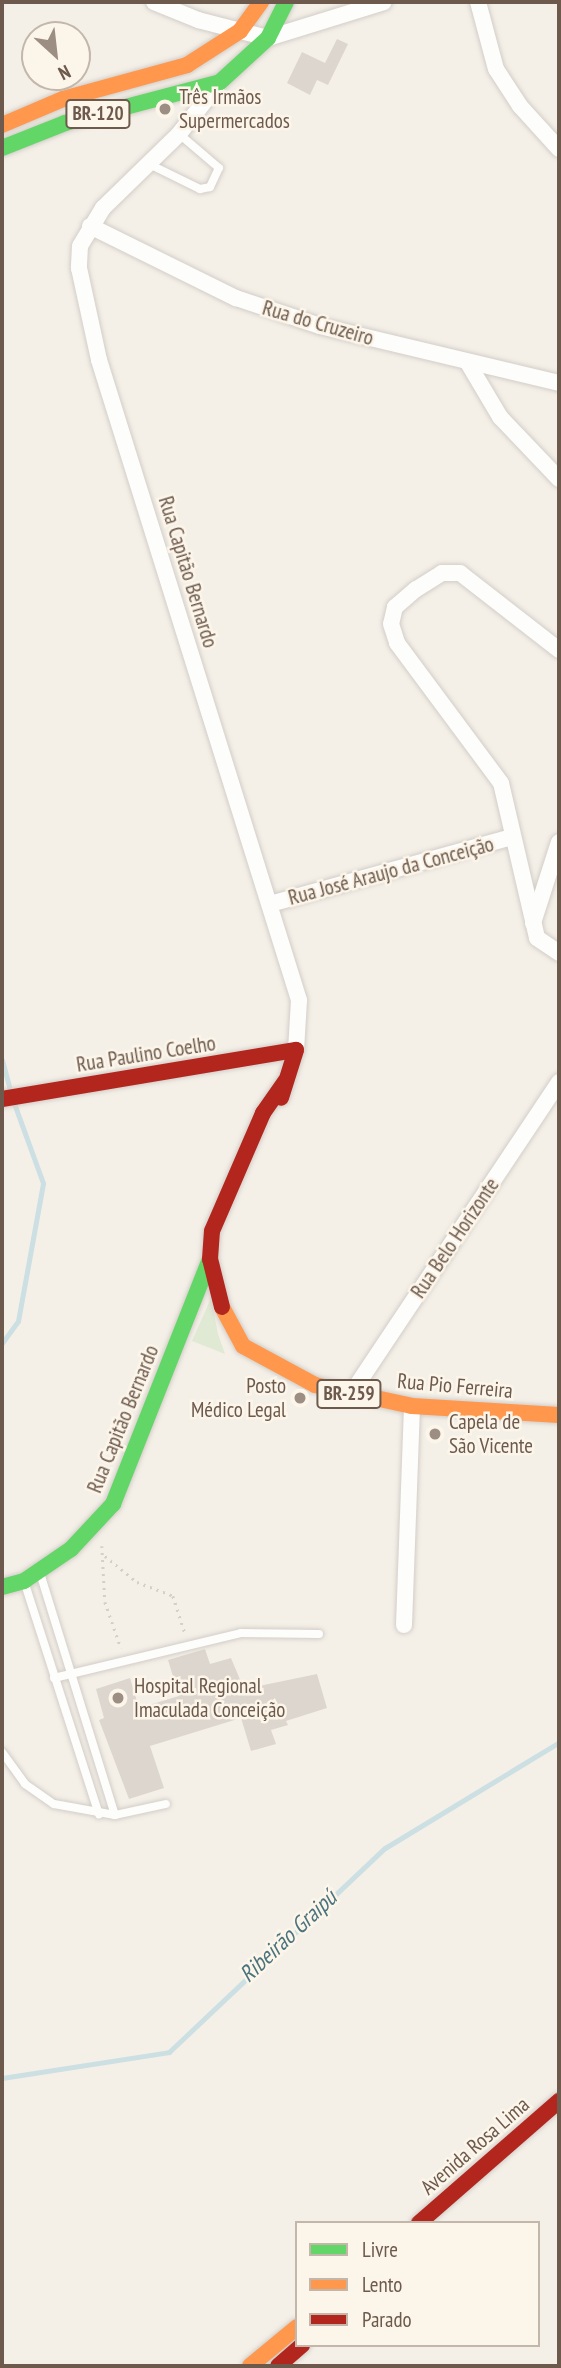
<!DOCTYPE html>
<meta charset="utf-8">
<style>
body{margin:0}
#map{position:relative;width:561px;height:2368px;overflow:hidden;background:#f4f0e8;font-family:"PT Sans Narrow",sans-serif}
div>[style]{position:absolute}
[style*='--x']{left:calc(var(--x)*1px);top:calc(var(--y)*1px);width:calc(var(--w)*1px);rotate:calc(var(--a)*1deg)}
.green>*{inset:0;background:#e0e9d4}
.stream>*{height:5px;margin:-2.5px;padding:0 2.5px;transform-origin:2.5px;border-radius:2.5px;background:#ccdfe2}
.building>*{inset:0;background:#ddd6ce}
.path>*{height:2.5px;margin-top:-1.25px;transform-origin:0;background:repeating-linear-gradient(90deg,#d4cfca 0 2px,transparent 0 7px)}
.roads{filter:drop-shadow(0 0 2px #d3cdc7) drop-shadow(0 0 2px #d3cdc7)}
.lane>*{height:8px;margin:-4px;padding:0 4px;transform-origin:4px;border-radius:4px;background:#fdfdfc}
.street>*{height:16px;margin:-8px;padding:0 8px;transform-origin:8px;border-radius:8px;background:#fdfdfc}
.fast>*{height:16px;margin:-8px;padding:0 8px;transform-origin:8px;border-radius:8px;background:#63d668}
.slow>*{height:16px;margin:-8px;padding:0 8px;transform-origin:8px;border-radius:8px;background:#ff974d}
.jam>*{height:16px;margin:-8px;padding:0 8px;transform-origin:8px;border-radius:8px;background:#b3261e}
.dots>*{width:19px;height:19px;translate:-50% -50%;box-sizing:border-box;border:4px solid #fcf5e9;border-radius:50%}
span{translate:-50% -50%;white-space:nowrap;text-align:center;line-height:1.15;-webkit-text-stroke:5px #fcf5e9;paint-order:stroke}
.shield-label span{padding:2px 5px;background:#fcf5e9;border:2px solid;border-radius:5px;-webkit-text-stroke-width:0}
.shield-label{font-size:19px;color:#6d5a4d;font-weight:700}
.poi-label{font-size:21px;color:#6d5a4d}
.left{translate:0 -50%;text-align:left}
.right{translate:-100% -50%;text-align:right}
.street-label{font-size:21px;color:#6d5a4d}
.water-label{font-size:23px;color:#4a737e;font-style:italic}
.frame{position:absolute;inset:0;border:4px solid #6d5a4d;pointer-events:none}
.legend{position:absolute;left:295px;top:2221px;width:245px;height:126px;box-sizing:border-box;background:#fcf5e9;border:2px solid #c3b7ab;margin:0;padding:9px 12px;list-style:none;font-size:21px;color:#6d5a4d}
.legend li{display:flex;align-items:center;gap:14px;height:35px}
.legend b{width:35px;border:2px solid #c3b7ab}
.north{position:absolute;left:21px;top:21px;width:70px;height:70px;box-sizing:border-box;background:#fcf5e9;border:2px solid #c3b7ab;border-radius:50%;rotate:153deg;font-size:19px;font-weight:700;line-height:28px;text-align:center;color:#6d5a4d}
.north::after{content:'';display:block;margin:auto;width:24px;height:32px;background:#9c8e83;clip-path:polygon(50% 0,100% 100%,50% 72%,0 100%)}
</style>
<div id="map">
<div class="green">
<i style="clip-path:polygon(211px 1298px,218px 1334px,225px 1354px,192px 1341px)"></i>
</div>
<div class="stream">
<i style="--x:2;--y:1060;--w:31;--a:75"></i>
<i style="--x:2;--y:1343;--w:27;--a:-54"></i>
<i style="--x:18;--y:1321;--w:140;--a:-79.7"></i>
<i style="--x:43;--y:1183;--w:82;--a:-110"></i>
<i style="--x:2;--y:2078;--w:169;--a:-8.8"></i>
<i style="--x:169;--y:2052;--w:297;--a:-43.4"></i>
<i style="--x:385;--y:1848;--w:204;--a:-31.3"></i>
</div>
<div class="building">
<i style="clip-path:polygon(337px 39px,348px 44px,328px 85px,317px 80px,310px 95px,287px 83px,302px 52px,325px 63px)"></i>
<i style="clip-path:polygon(205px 1649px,210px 1664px,231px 1658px,244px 1689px,317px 1674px,327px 1708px,286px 1721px,288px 1725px,271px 1730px,276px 1744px,251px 1751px,241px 1718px,150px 1746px,164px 1788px,129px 1799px,99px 1720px,104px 1718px,96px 1689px,130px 1678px,139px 1708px,179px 1696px,168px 1660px)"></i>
</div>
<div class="path">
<i style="--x:102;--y:1546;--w:56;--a:86.9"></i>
<i style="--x:105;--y:1602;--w:49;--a:70.8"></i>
<i style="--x:105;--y:1556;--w:41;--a:39.1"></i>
<i style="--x:137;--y:1582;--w:39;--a:21"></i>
<i style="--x:173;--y:1596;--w:39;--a:72"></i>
</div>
<div class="roads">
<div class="lane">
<i style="--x:149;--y:164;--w:57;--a:26.1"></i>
<i style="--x:200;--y:189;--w:10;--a:-11"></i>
<i style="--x:210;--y:187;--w:21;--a:-65"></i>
<i style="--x:219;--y:168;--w:52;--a:-139.6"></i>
<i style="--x:40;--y:1573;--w:253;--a:72.8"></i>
<i style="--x:25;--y:1584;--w:242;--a:72.2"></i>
<i style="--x:54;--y:1678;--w:192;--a:-13.5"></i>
<i style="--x:241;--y:1633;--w:78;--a:0.7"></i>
<i style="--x:2;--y:1752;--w:39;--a:54"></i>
<i style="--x:25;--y:1784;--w:35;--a:35"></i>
<i style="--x:54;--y:1804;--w:62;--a:10.2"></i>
<i style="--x:115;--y:1815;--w:52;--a:-12.2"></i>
</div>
<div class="street">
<i style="--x:154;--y:2;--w:48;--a:22.2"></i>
<i style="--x:198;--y:20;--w:72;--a:14.4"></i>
<i style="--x:268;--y:38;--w:121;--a:-17.2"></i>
<i style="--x:478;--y:2;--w:69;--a:75"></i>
<i style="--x:496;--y:69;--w:44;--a:57"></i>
<i style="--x:520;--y:106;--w:58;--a:47.8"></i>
<i style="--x:220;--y:82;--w:66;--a:128.3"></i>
<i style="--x:179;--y:134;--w:106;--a:135.8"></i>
<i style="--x:103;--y:208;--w:44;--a:121.2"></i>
<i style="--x:80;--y:246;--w:22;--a:93"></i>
<i style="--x:79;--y:268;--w:94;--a:77.7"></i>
<i style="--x:99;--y:360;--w:671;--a:72.65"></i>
<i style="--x:299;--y:1000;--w:50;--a:93.4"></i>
<i style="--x:90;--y:226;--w:163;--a:26.3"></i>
<i style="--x:236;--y:298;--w:89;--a:18.4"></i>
<i style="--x:320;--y:326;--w:246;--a:13.4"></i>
<i style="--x:468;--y:363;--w:63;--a:59.3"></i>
<i style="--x:500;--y:417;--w:86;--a:46.4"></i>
<i style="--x:559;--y:650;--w:125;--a:-142.1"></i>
<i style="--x:460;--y:573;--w:18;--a:180"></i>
<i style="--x:442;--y:573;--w:31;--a:148"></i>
<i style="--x:416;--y:589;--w:28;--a:139"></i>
<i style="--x:395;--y:607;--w:17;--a:103"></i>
<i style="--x:391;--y:624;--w:20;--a:72"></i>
<i style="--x:397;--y:643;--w:174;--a:53.4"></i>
<i style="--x:501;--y:783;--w:159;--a:76.9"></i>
<i style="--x:537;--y:938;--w:27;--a:34"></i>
<i style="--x:270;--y:904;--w:251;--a:-15.5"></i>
<i style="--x:533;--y:923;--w:85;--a:-72.2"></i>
<i style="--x:351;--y:1394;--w:375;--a:-56.3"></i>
<i style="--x:404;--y:1625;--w:219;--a:-87.9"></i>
</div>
<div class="fast">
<i style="--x:2;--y:148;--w:68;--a:-21.6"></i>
<i style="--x:65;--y:123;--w:160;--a:-14.8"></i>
<i style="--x:220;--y:82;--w:65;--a:-42.5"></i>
<i style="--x:268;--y:38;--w:40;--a:-63.4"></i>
<i style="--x:2;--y:1587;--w:23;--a:-15"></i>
<i style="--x:24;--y:1581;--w:57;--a:-34.2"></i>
<i style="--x:71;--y:1549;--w:62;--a:-47"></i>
<i style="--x:113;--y:1504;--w:264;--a:-68.4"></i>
</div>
<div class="slow">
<i style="--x:2;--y:125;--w:66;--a:-23.1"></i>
<i style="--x:63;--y:99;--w:129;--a:-15.3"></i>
<i style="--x:187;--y:65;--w:63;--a:-32.7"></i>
<i style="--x:240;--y:31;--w:36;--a:-54"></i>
<i style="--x:222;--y:1307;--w:44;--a:61.7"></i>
<i style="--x:243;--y:1346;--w:82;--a:28.4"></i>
<i style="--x:315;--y:1385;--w:99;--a:12.2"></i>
<i style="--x:412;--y:1406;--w:147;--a:3.5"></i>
<i style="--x:250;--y:2366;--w:61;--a:-39.7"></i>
</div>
<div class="jam">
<i style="--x:2;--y:1099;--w:298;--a:-9.5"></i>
<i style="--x:296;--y:1050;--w:50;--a:107.4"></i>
<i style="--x:222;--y:1307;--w:49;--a:-104"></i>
<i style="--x:210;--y:1259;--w:28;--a:-86"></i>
<i style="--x:212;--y:1231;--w:129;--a:-66.6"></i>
<i style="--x:263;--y:1113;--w:39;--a:-55"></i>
<i style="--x:419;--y:2223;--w:186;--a:-41.1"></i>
<i style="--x:278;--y:2366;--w:32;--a:-41"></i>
</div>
</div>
<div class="dots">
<i style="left:165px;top:109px;background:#9c8e83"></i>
<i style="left:300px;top:1398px;background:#9c8e83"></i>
<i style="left:435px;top:1434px;background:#9c8e83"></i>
<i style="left:118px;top:1698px;background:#9c8e83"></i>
</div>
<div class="shield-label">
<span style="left:98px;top:114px">BR-120</span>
<span style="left:349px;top:1394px">BR-259</span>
</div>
<div class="poi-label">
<span class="left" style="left:179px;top:109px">Três Irmãos<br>Supermercados</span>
<span class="right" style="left:286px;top:1398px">Posto<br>Médico Legal</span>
<span class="left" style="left:449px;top:1434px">Capela de<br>São Vicente</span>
<span class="left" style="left:134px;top:1698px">Hospital Regional<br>Imaculada Conceição</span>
</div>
<div class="street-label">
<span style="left:318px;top:323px;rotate:16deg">Rua do Cruzeiro</span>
<span style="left:188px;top:572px;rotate:73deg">Rua Capitão Bernardo</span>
<span style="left:391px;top:871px;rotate:-15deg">Rua José Araujo da Conceição</span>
<span style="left:146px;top:1054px;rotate:-9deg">Rua Paulino Coelho</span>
<span style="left:455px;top:1238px;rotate:-56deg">Rua Belo Horizonte</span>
<span style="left:455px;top:1386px;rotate:5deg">Rua Pio Ferreira</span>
<span style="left:123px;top:1419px;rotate:-68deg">Rua Capitão Bernardo</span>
<span style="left:475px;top:2146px;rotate:-41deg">Avenida Rosa Lima</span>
</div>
<div class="water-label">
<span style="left:288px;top:1936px;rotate:-43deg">Ribeirão Graipú</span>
</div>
<div class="frame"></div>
<ul class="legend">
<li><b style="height:9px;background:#63d668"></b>Livre</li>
<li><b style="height:9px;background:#ff974d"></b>Lento</li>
<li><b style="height:9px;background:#b3261e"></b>Parado</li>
</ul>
<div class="north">N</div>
</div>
